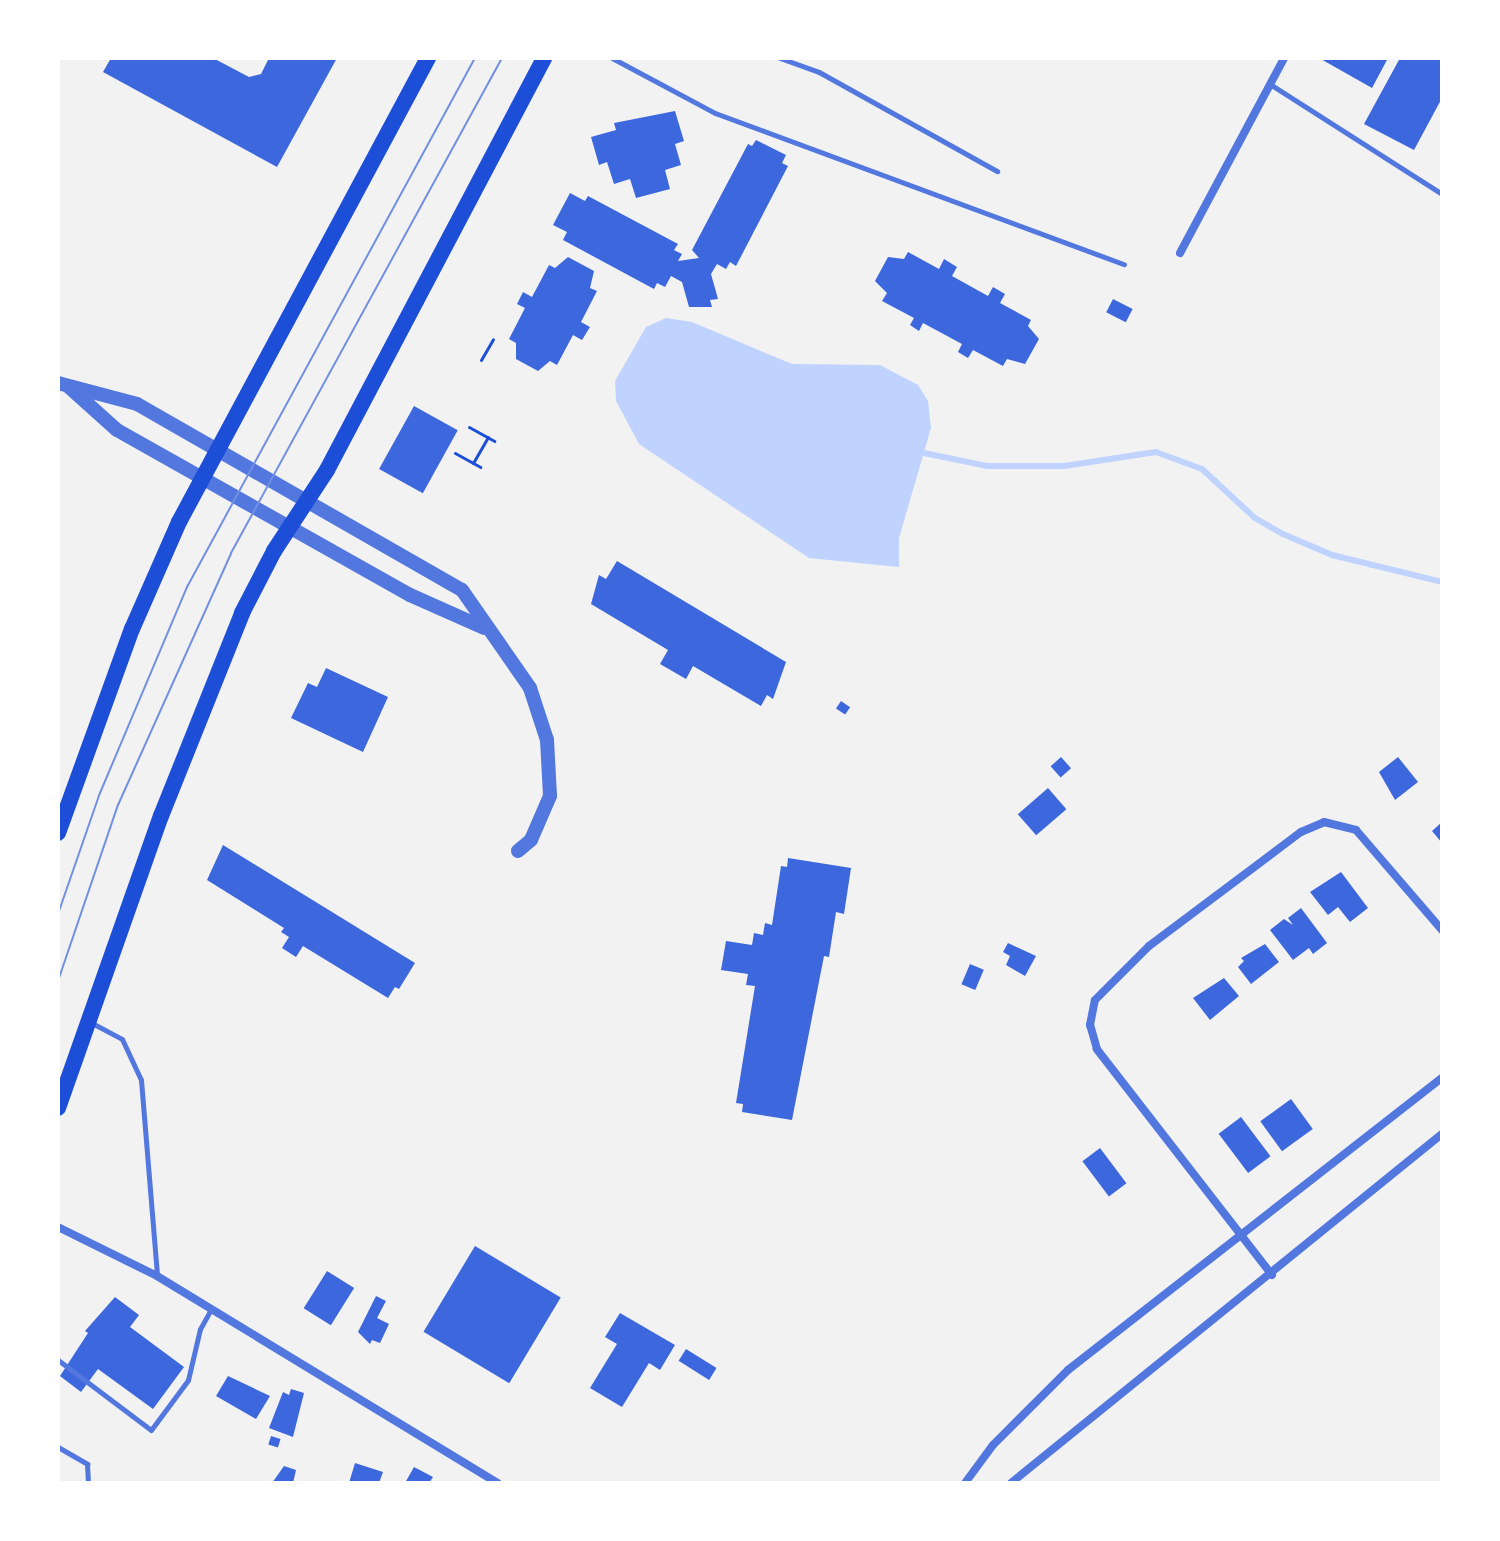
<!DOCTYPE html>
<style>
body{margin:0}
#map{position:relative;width:1500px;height:1541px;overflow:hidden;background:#f2f2f2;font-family:Lora,serif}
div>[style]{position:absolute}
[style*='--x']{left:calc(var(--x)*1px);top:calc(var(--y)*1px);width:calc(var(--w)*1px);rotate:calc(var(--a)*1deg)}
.water>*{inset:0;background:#bfd3fe}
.stream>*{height:6px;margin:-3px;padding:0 3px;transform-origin:3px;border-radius:3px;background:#bfd3fe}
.building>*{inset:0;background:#3d67dc;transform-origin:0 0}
.path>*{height:3px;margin:-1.5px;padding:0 1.5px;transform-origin:1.5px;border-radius:1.5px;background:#1d4ed8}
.service>*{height:5px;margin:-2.5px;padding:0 2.5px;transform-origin:2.5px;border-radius:2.5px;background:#5277de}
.minor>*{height:8px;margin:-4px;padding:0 4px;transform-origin:4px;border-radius:4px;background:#5277de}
.tertiary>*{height:14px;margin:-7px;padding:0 7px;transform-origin:7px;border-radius:7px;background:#5277de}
.primary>*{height:16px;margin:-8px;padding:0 8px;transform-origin:8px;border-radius:8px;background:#1d4ed8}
.tram>*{height:2px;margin:-1px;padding:0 1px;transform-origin:1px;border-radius:1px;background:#7290e2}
span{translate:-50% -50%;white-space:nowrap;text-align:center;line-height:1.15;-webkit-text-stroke:7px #fff;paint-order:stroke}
.frame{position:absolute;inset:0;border:60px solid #fff;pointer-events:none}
</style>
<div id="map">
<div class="water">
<i style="clip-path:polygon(666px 318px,692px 322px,792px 364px,880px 365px,918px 385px,928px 401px,931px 428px,899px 538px,899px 567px,809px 558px,639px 444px,616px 401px,615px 381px,646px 327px)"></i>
</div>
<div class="stream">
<i style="--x:919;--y:452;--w:69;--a:11.6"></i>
<i style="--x:987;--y:466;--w:77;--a:0"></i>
<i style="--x:1064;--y:466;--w:93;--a:-8.7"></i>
<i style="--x:1156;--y:452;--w:49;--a:20.3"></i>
<i style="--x:1202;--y:469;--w:72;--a:42.8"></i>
<i style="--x:1255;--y:518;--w:32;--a:30"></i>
<i style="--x:1283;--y:534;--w:53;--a:23.2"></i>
<i style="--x:1332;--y:555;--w:113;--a:13.8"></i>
</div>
<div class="building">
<i style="clip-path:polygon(111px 58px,213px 58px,249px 77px,261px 74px,269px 58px,337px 58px,277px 167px,103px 72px)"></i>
<i style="clip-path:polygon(1319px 58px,1388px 58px,1372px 88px)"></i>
<i style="clip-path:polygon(1400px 58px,1442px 58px,1442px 98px,1414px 150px,1364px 124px)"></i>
<i style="clip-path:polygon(675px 111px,684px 141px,675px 144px,681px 165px,665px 170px,670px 189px,636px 198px,630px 179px,614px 184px,607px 162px,599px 165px,591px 137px,616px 130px,614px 123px)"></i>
<i style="clip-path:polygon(756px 140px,786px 155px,782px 163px,788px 166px,736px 266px,730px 262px,726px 269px,717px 264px,711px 274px,718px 299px,710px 300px,712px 307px,689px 307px,682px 282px,671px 276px,665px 287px,657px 283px,654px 289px,563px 240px,567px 232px,553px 225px,570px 193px,585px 201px,588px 196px,678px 244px,674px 250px,682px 254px,678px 261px,699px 258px,692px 250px,748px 144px,752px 146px)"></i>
<i style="clip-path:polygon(908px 252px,939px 269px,944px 259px,957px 267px,952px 276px,988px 296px,993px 287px,1005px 294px,1000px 303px,1031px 320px,1028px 326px,1039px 339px,1025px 364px,1007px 359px,1003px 366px,973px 350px,968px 358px,958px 352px,962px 344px,923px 323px,919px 331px,910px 325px,914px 318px,882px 301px,887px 293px,875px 281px,888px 257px,904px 259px)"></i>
<i style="clip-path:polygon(568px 257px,594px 271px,590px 288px,597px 291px,581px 322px,590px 327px,582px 340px,573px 335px,557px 365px,550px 361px,538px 371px,516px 359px,516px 343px,509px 339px,525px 308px,517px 304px,523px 292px,532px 297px,549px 265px,555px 268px)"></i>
<i style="left:1113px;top:299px;width:22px;height:15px;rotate:27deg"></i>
<i style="left:414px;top:406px;width:50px;height:72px;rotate:29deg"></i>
<i style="clip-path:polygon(617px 561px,786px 662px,773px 699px,767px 695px,761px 706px,693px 666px,686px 679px,660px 664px,668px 650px,591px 604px,599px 575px,606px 579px)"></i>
<i style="clip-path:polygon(326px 668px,388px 697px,363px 752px,291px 718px,308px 683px,317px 687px)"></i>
<i style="left:841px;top:701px;width:11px;height:9px;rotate:34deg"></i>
<i style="left:1061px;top:757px;width:15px;height:14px;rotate:48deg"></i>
<i style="clip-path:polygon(1398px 757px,1418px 782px,1395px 800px,1379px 772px)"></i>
<i style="left:1048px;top:788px;width:28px;height:40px;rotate:49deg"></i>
<i style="clip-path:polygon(1442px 822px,1442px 843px,1432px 831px)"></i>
<i style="clip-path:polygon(223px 845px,415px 963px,399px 989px,395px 987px,388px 998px,303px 946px,296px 957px,282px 948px,289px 937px,281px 932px,284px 928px,207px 880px)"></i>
<i style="clip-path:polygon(788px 858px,851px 868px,844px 914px,836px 912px,829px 957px,824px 956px,792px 1120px,742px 1112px,743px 1104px,736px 1103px,755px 986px,746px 985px,748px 974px,721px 970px,726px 941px,752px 945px,754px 933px,763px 935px,765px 923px,772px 925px,781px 866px,787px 867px)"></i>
<i style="clip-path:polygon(1341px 872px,1368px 908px,1350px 922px,1338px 907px,1328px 915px,1310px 892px)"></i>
<i style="clip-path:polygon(1301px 908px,1327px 943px,1313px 954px,1309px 948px,1293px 960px,1270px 930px,1284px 919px,1293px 925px,1288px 918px)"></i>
<i style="clip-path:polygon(1008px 943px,1036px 956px,1025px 976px,1006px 965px,1010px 956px,1003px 952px)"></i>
<i style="clip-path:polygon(1265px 944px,1279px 962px,1251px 984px,1238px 967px,1244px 961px,1241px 958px)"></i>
<i style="left:970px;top:964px;width:15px;height:22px;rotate:23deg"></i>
<i style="clip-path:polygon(1224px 978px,1239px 996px,1210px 1020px,1193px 998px)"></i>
<i style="left:1291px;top:1099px;width:37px;height:38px;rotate:54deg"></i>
<i style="left:1241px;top:1117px;width:49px;height:28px;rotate:53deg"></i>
<i style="left:1100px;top:1148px;width:44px;height:22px;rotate:53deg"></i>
<i style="left:475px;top:1246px;width:100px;height:100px;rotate:31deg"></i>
<i style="left:327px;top:1271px;width:32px;height:44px;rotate:32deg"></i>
<i style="clip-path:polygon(376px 1296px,386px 1301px,377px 1318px,389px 1324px,380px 1343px,372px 1340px,370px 1344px,358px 1332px)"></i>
<i style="clip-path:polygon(115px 1297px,139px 1315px,130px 1327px,184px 1367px,153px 1409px,98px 1369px,81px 1392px,60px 1376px,88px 1333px,85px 1331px)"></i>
<i style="clip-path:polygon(620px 1313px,675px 1345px,660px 1370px,649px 1363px,622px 1407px,590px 1388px,617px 1344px,605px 1337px)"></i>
<i style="left:686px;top:1349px;width:36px;height:14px;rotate:32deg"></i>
<i style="clip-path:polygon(228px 1376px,270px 1396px,256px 1419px,216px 1396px)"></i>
<i style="clip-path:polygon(291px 1389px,304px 1393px,293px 1437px,269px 1428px,283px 1392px,289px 1395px)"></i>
<i style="left:271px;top:1436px;width:10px;height:9px;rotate:17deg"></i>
<i style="clip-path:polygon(355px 1463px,383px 1472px,379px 1483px,349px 1483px)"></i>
<i style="clip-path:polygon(284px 1466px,296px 1470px,293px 1483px,272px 1483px)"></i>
<i style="clip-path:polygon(414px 1467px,433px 1477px,429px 1483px,405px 1483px)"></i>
</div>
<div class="path">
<i style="--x:481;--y:360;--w:24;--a:-60"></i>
<i style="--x:469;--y:427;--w:29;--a:29"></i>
<i style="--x:455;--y:453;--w:29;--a:29"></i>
<i style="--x:473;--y:463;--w:30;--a:-60"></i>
</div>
<div class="service">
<i style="--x:612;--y:58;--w:117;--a:28.1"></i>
<i style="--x:715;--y:113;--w:436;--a:20.3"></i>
<i style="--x:780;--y:58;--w:41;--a:19.7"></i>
<i style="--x:819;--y:72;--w:204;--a:29.1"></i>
<i style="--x:1270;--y:84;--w:204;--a:32.6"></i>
<i style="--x:90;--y:1022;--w:36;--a:28"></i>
<i style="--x:122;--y:1039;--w:45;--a:65.1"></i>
<i style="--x:141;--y:1080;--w:196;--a:85.3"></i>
<i style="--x:58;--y:1360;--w:116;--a:37"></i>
<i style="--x:151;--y:1430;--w:62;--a:-53.5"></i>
<i style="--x:188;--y:1380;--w:52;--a:-76.8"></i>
<i style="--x:200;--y:1329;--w:23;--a:-61"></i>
<i style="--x:58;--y:1447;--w:34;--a:30"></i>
<i style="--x:87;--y:1464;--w:19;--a:87"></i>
</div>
<div class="minor">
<i style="--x:1180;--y:253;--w:221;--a:-61.9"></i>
<i style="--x:58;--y:1227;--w:110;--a:26.3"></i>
<i style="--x:157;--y:1276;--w:399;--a:31.3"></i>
<i style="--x:1272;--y:1275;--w:286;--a:-127.8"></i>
<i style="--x:1097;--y:1049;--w:25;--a:-106"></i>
<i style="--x:1090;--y:1025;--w:25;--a:-79"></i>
<i style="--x:1095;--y:1000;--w:76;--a:-45"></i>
<i style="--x:1149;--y:946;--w:190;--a:-36.9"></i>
<i style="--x:1301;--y:832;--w:25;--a:-23"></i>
<i style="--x:1324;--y:822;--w:33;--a:14"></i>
<i style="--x:1356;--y:830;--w:132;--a:49.3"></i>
<i style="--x:965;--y:1483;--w:47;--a:-53.6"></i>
<i style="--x:993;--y:1445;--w:106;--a:-45"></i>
<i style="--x:1068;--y:1370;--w:474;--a:-38"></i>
<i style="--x:1011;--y:1483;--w:555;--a:-39"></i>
</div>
<div class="tertiary">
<i style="--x:58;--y:383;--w:82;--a:14.9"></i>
<i style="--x:137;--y:404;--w:374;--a:29.8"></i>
<i style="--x:462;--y:590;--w:119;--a:55.2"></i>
<i style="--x:530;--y:688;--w:55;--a:71.9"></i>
<i style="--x:547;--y:740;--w:56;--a:86.9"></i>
<i style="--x:550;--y:796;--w:48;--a:113.4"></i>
<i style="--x:531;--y:840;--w:17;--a:140"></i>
<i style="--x:69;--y:387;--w:64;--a:41.9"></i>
<i style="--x:117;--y:430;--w:336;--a:29.4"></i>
<i style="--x:410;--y:595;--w:81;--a:24"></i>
</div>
<div class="primary">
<i style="--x:58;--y:833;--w:217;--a:-70.1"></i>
<i style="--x:132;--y:629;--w:117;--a:-66.3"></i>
<i style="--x:179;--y:522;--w:527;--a:-61.78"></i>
<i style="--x:58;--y:1108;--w:310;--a:-70.6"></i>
<i style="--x:161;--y:816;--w:219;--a:-68.2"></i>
<i style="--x:242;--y:613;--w:70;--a:-62.7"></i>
<i style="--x:274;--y:551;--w:97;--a:-56.8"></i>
<i style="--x:327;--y:470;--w:466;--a:-62.2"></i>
</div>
<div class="tram">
<i style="--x:58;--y:914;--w:128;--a:-70.9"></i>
<i style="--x:100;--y:793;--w:224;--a:-67.1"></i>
<i style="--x:187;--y:587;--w:602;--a:-61.44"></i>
<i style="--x:58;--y:981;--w:186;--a:-71.2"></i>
<i style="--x:118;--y:805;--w:276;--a:-65.8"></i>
<i style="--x:231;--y:553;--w:564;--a:-61.3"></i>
</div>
<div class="frame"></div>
</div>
